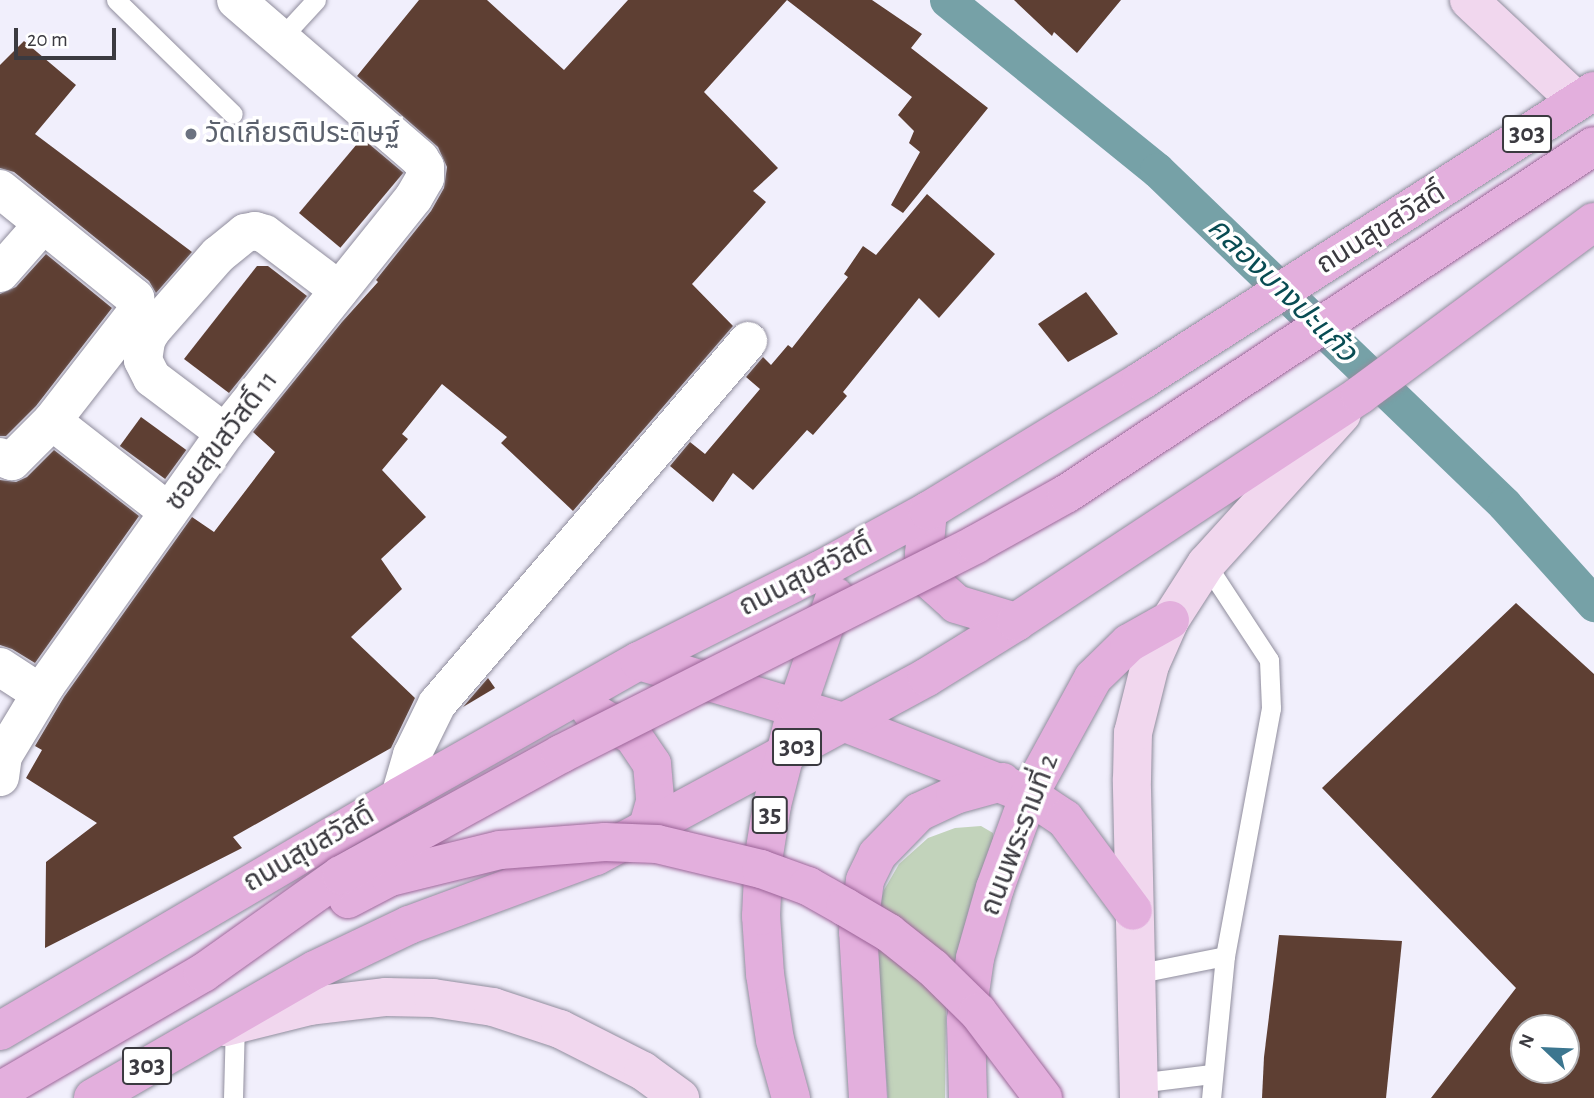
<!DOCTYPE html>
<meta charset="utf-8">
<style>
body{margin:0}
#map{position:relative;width:1594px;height:1098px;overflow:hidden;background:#f1effc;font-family:"Alegreya Sans","Noto Sans Thai",sans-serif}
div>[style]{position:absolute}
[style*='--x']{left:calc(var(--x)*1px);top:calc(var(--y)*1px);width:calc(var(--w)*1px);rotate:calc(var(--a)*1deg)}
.green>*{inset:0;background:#c2d3bb}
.canal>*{height:35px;margin:-17.5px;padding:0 17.5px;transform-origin:17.5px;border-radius:17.5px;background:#76a1a7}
.building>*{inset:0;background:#5e3f33;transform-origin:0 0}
.roads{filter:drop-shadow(0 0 2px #908d9d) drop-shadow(0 0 2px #908d9d)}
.lane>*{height:19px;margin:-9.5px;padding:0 9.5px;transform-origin:9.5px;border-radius:9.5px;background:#fff}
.street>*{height:38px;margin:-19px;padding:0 19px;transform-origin:19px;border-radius:19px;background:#fff}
.secondary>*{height:38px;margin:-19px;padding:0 19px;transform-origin:19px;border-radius:19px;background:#f1d7ee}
.primary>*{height:38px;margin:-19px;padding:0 19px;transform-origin:19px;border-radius:19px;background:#e3afdd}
.bridges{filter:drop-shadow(0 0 2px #9c6498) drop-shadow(0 0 2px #9c6498)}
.primary-bridge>*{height:38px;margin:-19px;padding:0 19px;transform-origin:19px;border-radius:19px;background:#e3afdd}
.dots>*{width:19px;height:19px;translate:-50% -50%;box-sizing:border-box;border:4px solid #fff;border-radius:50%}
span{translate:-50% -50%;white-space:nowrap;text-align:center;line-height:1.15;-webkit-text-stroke:7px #fff;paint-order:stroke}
.shield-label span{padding:2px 5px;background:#fff;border:2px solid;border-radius:5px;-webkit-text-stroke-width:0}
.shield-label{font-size:26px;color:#3b3a40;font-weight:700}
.worship-label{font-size:28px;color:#5b616d}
.left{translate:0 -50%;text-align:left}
.street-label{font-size:28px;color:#3b3a40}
.water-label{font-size:30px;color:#094c53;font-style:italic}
.north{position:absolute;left:1510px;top:1014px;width:70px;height:70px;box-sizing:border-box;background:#fff;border:2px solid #b1b0b3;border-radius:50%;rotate:293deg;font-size:19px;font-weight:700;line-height:28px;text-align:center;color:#3b3a40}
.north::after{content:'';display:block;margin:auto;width:24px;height:32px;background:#3c768f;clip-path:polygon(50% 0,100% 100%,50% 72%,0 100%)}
.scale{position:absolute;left:14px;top:28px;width:102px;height:32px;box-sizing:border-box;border:4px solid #3b3a40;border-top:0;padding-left:9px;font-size:21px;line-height:24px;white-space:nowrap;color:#3b3a40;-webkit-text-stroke:5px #fff;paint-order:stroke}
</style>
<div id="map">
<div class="green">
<i style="clip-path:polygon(981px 826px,993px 833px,993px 839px,962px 934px,946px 1009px,945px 1098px,888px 1098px,876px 946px,879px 906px,884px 890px,899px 864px,928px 838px,955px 828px)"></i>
</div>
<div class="canal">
<i style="--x:947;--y:0;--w:270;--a:39"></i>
<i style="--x:1157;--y:170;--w:482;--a:43.9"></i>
<i style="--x:1504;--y:504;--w:135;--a:48"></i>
</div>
<div class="building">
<i style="clip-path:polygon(419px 0,487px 0,564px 70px,628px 0,872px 0,922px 34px,911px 48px,988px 108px,903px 213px,891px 205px,920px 152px,909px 143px,914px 131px,898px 115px,912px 97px,787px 0,704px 92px,778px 168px,753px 191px,766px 202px,692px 284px,733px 326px,573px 511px,501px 443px,507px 437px,442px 384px,402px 434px,408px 439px,382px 470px,426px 517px,381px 559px,402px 589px,351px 637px,415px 698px,391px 748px,233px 837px,242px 848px,45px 948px,46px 862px,97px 823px,26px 778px,42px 750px,35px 746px,64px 697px,192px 517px,214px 532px,275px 452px,253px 432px,342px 322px,378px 282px,376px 280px,431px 211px,444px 188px,447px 167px,438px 147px,357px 76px)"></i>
<i style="clip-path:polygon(1014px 0,1121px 0,1077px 53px,1054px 32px,1052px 36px)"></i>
<i style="clip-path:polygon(24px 41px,76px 85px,35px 134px,192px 252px,156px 293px,149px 281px,14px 172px,0 168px,0 65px)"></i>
<i style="left:362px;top:138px;width:54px;height:98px;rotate:40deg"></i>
<i style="clip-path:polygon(927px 194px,995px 254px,939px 318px,919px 298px,843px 392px,847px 396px,813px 435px,807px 430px,753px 490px,733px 473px,713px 502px,670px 466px,690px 442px,705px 454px,760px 389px,746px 377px,763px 357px,771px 365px,788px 345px,792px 348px,848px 277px,844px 274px,863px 246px,876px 255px)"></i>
<i style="clip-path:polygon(46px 254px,112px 308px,36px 406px,6px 436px,0 436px,0 294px,16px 287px)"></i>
<i style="clip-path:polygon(257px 266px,268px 266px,307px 296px,229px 393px,184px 359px)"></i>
<i style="clip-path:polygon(1086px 292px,1118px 334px,1068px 362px,1038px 324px)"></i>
<i style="left:141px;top:417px;width:56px;height:36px;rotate:36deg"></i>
<i style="clip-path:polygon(54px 450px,139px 516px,35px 663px,12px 649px,0 645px,0 480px,16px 482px,27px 477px)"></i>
<i style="clip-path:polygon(evenodd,1516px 603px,1594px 674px,1594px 1098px,1431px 1098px,1516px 988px,1322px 788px,1516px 603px,1524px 1028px,1566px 1028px,1566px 1070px,1524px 1070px,1524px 1028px)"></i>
<i style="clip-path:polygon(488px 678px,495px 688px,463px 707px)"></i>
<i style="clip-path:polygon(1279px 935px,1402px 941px,1386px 1098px,1262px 1098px,1264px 1057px)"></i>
</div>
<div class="roads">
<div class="lane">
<i style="--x:116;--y:0;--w:163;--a:44.3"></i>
<i style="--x:280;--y:39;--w:53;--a:-47.3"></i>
<i style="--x:1206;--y:564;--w:115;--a:56.7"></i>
<i style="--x:1269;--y:660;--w:48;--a:87.6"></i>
<i style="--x:1271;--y:708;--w:252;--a:100.5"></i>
<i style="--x:1225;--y:956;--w:143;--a:95.6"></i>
<i style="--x:1135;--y:974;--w:92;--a:-11.3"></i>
<i style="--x:1138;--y:1083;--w:74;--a:-7"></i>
<i style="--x:233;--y:1098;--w:74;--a:-88.5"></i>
</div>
<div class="street">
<i style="--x:0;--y:189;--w:174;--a:38.9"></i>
<i style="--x:135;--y:298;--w:15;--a:86"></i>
<i style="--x:136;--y:313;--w:137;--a:127.9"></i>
<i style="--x:52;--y:421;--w:57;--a:135"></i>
<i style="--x:12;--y:461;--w:13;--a:-162"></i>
<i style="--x:0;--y:273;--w:65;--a:-48.7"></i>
<i style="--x:52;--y:421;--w:148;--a:37.9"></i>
<i style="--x:225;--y:433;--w:91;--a:-143"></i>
<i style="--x:152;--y:378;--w:20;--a:-117"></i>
<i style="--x:143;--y:360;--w:20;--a:-81"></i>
<i style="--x:146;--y:340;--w:12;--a:-59"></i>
<i style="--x:152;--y:330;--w:100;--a:-48.7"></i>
<i style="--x:218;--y:255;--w:35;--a:-39"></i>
<i style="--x:245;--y:233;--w:10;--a:-11"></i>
<i style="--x:255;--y:231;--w:10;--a:17"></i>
<i style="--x:265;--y:234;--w:93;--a:37.1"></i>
<i style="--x:0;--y:667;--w:48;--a:33"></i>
<i style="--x:0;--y:777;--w:21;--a:-82"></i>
<i style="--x:3;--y:756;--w:83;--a:-58.8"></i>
<i style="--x:46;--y:685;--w:309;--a:-54.6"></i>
<i style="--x:225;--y:433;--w:302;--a:-51.3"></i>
<i style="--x:414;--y:197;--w:22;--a:-60"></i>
<i style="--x:425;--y:178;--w:11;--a:-90"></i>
<i style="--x:425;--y:167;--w:9;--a:-122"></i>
<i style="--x:420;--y:159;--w:243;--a:-139.2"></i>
<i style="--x:400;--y:796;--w:43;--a:-73.7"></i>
<i style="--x:412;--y:755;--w:57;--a:-63.9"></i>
<i style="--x:437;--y:704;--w:478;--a:-49.4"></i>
</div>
<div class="secondary">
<i style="--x:1469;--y:0;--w:148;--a:43.1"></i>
<i style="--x:225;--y:1027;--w:88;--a:-13.9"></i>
<i style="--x:310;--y:1006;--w:77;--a:-6.8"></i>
<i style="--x:386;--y:997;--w:47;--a:1.2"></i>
<i style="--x:433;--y:998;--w:61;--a:8.5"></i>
<i style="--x:493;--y:1007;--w:71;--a:18.2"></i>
<i style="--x:560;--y:1029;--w:93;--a:26.8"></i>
<i style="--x:643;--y:1071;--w:46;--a:36.1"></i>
<i style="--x:1139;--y:1098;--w:319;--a:-91.3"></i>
<i style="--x:1132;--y:779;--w:46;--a:-88.8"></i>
<i style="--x:1133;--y:733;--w:70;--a:-76"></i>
<i style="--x:1150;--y:665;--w:49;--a:-66"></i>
<i style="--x:1170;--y:620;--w:67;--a:-57.3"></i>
<i style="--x:1206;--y:564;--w:202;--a:-47.8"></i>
</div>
<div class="primary">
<i style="--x:928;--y:511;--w:43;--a:95.3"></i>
<i style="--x:924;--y:554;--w:30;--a:73"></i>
<i style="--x:933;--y:583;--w:31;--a:42"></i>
<i style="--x:956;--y:604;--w:63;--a:16.7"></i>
<i style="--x:639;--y:661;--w:213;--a:16.6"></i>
<i style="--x:843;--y:722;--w:200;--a:21.4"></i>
<i style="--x:1029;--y:795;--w:43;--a:33.7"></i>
<i style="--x:1065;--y:819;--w:114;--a:53.5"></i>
<i style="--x:591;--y:711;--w:49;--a:30.8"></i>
<i style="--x:633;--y:736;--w:34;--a:56"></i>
<i style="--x:652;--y:764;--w:38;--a:85"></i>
<i style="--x:655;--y:802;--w:29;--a:106"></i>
<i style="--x:0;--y:1031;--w:464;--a:-30.4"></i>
<i style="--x:400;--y:796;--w:274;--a:-29.5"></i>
<i style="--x:639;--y:661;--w:203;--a:-26.7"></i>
<i style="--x:820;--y:570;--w:123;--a:-28.6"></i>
<i style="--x:928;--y:511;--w:250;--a:-31.4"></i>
<i style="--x:1141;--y:381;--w:538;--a:-32.63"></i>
<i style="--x:93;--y:1098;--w:256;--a:-30"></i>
<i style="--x:315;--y:970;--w:104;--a:-25.6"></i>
<i style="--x:409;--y:925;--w:199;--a:-20.3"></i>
<i style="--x:596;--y:856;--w:376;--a:-28.4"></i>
<i style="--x:927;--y:677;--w:105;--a:-31.7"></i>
<i style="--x:1016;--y:622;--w:412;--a:-33.4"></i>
<i style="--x:1360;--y:395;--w:291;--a:-36.5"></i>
<i style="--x:791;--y:1098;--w:60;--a:-105.4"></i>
<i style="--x:775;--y:1040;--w:67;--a:-98.6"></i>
<i style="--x:765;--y:974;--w:58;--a:-93.9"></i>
<i style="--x:761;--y:916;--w:61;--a:-87.2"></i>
<i style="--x:764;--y:855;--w:51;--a:-80.9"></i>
<i style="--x:772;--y:805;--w:101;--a:-75.7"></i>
<i style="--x:797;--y:707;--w:117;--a:-71.1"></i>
<i style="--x:868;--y:1098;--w:166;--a:-93.4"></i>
<i style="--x:858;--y:932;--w:52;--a:-82.3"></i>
<i style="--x:865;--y:880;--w:28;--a:-64"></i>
<i style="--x:877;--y:855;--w:60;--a:-45.7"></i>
<i style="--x:919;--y:812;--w:40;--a:-25"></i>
<i style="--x:955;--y:795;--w:49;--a:-15.5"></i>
<i style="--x:968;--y:1098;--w:78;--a:-91.5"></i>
<i style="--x:966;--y:1020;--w:63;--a:-81.7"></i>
<i style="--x:975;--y:958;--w:73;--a:-74.1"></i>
<i style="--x:995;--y:888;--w:99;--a:-69.9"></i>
<i style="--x:1029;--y:795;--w:133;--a:-61.3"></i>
<i style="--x:1093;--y:678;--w:50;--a:-44.2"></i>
<i style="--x:1129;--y:643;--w:47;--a:-29.3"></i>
</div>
</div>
<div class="bridges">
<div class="primary-bridge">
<i style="--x:348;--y:899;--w:47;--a:-27.6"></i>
<i style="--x:390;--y:877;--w:113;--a:-13.8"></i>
<i style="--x:500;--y:850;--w:105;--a:-4.4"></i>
<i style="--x:605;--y:842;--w:52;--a:2.2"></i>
<i style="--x:657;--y:844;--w:107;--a:13.5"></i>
<i style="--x:761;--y:869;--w:50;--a:19.9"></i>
<i style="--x:808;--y:886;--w:43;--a:29.6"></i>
<i style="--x:845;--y:907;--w:51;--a:30.6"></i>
<i style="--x:889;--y:933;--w:56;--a:38.5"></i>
<i style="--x:933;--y:968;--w:63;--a:44.4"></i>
<i style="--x:978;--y:1012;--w:108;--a:52.9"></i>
<i style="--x:0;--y:1091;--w:235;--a:-30.2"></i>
<i style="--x:203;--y:973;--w:169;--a:-35.4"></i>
<i style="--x:341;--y:875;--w:251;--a:-28.8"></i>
<i style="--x:561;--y:754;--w:465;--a:-26.8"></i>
<i style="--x:976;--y:544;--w:103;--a:-29.1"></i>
<i style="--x:1066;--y:494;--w:632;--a:-33.39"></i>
</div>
</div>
<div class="dots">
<i style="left:191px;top:134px;background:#6b7280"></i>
</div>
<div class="shield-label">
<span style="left:1527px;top:134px">303</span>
<span style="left:797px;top:747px">303</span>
<span style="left:770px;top:815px">35</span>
<span style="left:147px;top:1066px">303</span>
</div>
<div class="worship-label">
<span class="left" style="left:205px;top:134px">วัดเกียรติประดิษฐ์</span>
</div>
<div class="street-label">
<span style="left:1381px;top:229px;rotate:-32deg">ถนนสุขสวัสดิ์</span>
<span style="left:222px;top:441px;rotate:-53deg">ซอยสุขสวัสดิ์ 11</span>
<span style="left:806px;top:576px;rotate:-27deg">ถนนสุขสวัสดิ์</span>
<span style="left:1020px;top:835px;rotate:-69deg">ถนนพระรามที่ 2</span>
<span style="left:309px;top:849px;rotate:-30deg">ถนนสุขสวัสดิ์</span>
</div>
<div class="water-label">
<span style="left:1282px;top:290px;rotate:44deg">คลองบางปะแก้ว</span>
</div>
<div class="north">N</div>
<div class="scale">20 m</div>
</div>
